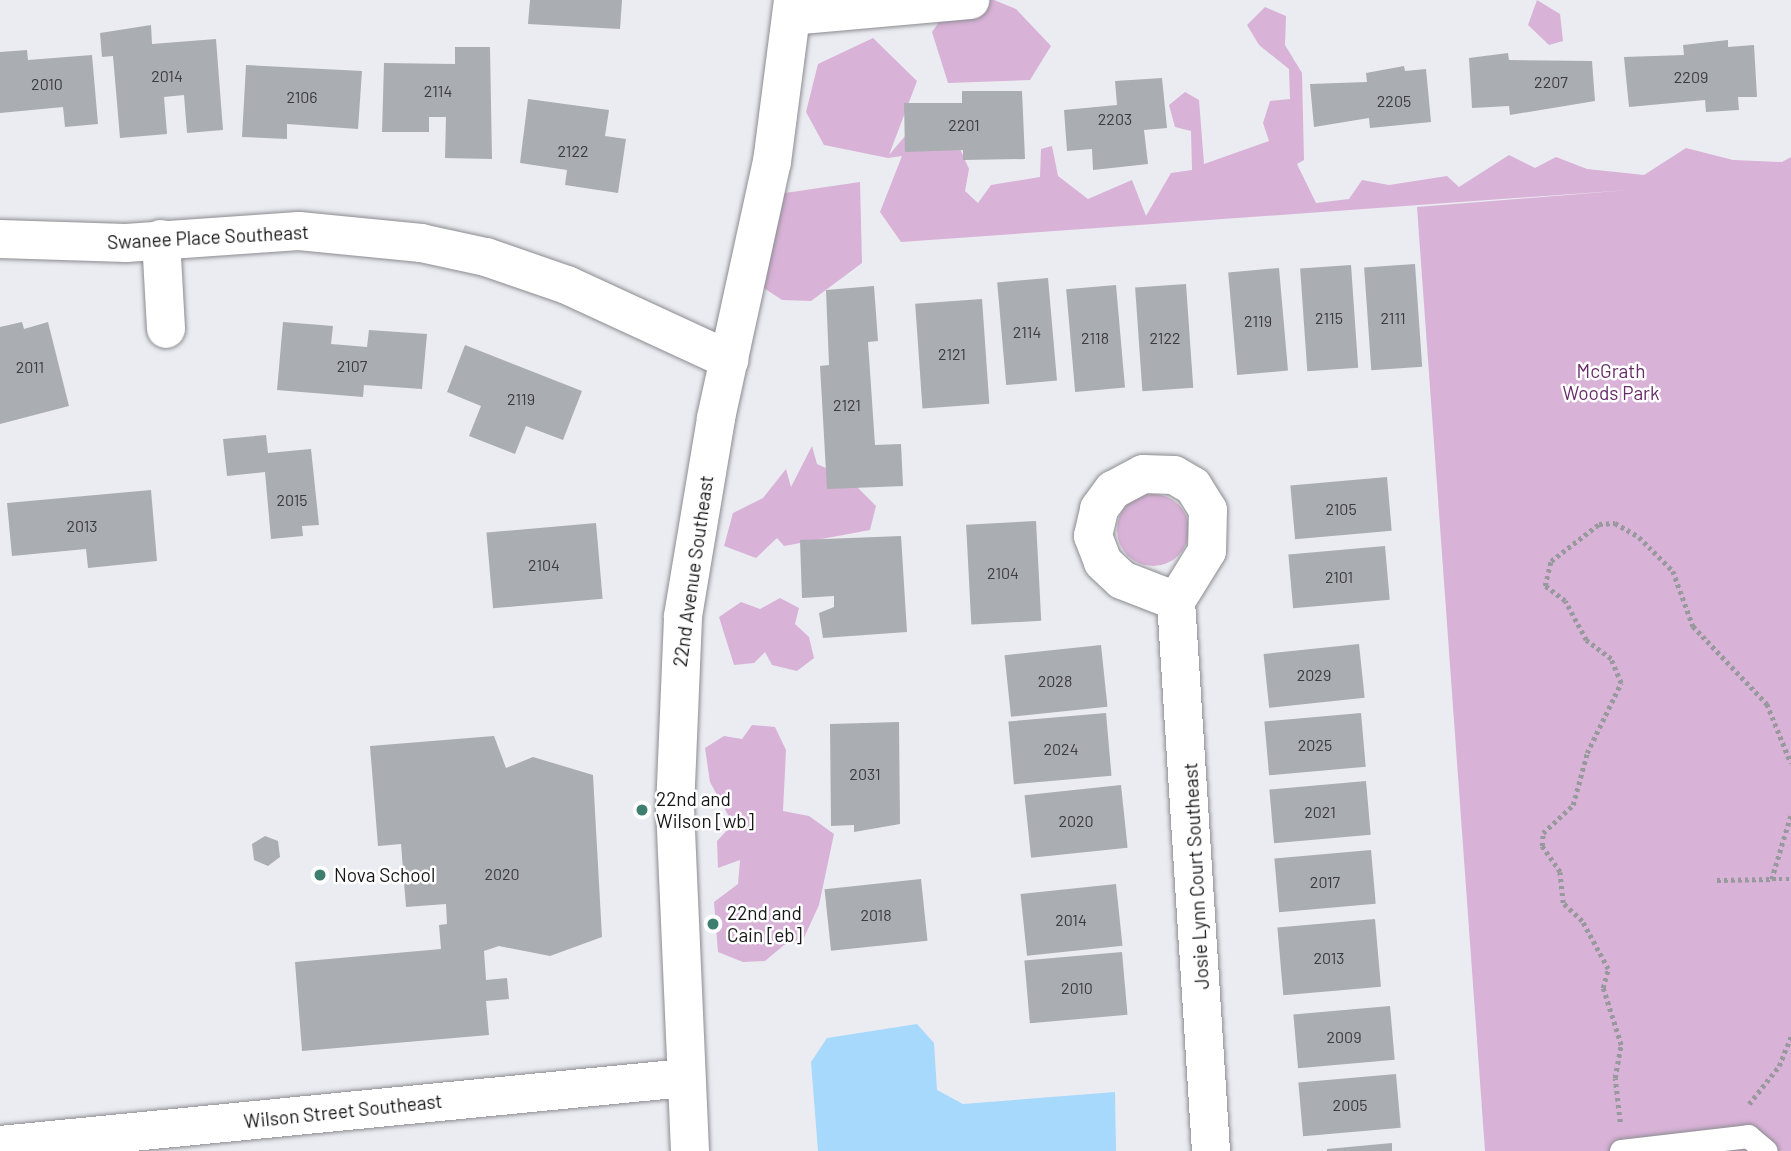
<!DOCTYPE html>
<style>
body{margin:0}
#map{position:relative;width:1791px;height:1151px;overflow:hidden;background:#ebecf1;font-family:Barlow,sans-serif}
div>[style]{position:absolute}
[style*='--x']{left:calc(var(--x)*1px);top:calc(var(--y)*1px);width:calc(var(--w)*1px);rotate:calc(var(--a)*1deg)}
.green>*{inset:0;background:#d8b2d7}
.round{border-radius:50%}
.water>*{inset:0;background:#a7d9fd}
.building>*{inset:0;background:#aaadb1;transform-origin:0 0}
.path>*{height:4.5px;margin-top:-2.25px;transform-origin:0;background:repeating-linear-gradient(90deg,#98999c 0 3.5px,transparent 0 7px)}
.roads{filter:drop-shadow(0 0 2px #8b8b90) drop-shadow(0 0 2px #8b8b90)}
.service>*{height:23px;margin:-11.5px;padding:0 11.5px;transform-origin:11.5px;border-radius:11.5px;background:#fff}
.minor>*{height:38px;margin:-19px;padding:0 19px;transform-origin:19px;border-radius:19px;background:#fff}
.tertiary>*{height:38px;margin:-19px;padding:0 19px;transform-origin:19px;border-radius:19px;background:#fff}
.dots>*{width:19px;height:19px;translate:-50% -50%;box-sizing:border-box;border:4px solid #fff;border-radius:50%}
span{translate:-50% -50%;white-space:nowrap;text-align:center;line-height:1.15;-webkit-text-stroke:5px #fff;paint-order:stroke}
.number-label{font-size:16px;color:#3c3c3f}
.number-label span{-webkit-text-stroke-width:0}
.street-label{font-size:19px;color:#171719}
.park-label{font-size:19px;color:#672b68}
.poi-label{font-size:19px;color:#171719}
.left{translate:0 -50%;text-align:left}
</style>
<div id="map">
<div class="green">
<i style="clip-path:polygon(954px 0,994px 0,1016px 9px,1051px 46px,1030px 80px,948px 83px,932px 32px)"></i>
<i style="clip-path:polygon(1537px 0,1560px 14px,1563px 41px,1549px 45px,1528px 25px)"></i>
<i style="clip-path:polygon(1265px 7px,1286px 16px,1285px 45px,1302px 73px,1304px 160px,1297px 164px,1316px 203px,1349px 199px,1362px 180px,1389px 185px,1447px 176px,1459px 187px,1509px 155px,1535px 168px,1556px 157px,1587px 169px,1644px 175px,1686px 148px,1733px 160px,1782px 162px,1791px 157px,1791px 1151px,1485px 1151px,1417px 207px,1629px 190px,901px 242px,880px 212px,902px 156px,888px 158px,824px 145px,806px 112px,818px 64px,873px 38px,917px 81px,889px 155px,911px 129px,954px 135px,969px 169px,965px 191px,978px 203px,991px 185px,1040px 177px,1041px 149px,1052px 146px,1058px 176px,1088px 199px,1132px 180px,1146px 216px,1171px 173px,1192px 170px,1191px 131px,1175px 127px,1169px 105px,1185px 92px,1199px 100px,1204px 164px,1269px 141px,1263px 123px,1270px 101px,1290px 99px,1289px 69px,1259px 45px,1247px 25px)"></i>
<i style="clip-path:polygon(860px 182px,862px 263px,811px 301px,782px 300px,732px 267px,785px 193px)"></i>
<i style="clip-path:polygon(812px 446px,817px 464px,848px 478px,876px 506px,870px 530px,784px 546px,777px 538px,756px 558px,724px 546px,733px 513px,763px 498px,786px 469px,791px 487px)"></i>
<i class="round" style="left:1117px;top:494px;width:72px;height:72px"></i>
<i style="clip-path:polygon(780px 598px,799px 608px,795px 624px,809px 637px,814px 658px,797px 671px,772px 665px,765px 652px,754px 663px,734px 665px,719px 617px,741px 602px,760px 609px)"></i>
<i style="clip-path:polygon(752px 725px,775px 727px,786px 750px,783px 811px,809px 816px,834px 834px,819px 905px,802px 942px,784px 945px,765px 961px,743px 962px,718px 952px,714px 902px,738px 884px,740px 860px,718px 868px,717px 841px,733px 824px,710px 782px,705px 748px,724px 736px,742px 739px)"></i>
</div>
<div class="water">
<i style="clip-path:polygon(917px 1024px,934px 1043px,937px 1090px,963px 1104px,1115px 1092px,1116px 1151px,818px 1151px,811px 1062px,827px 1038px)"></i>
</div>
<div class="building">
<i style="clip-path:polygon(530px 0,622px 0,620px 29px,528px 24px)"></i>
<i style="clip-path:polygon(151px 25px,152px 44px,216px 39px,223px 130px,187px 133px,184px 95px,164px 97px,167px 134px,120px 138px,113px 56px,102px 57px,100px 33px)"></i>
<i style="clip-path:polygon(1728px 40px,1728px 47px,1754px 45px,1757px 97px,1738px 97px,1739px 110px,1706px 112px,1705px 100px,1629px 107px,1624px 57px,1684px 55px,1683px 45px)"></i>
<i style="clip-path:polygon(455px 47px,490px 47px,492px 159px,445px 158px,446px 117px,429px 117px,429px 132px,382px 132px,384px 63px,455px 64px)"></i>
<i style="clip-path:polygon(27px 50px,28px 60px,92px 55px,98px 124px,65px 127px,63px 107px,0 113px,0 52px)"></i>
<i style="clip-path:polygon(1508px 53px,1509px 60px,1592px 61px,1595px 101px,1510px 115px,1509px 106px,1472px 108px,1469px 58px)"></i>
<i style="clip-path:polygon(246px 65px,362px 71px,358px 129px,287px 124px,287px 139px,242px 137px)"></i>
<i style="clip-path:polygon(1404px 66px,1405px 71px,1426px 69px,1431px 122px,1370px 128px,1369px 118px,1314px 127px,1310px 84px,1367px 82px,1366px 73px)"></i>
<i style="clip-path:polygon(1162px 78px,1167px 128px,1144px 130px,1148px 164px,1093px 170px,1092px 149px,1067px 151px,1064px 110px,1117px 105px,1115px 81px)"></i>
<i style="clip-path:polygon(962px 91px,1022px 91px,1025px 159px,963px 160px,963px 150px,905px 152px,904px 103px,962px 103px)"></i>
<i style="clip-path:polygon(528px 99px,609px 110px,605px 136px,626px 139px,618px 193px,565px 185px,567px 170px,520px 163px)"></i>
<i style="left:1415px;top:264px;width:103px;height:51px;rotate:86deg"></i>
<i style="left:1351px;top:265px;width:103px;height:51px;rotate:86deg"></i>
<i style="left:1279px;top:268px;width:103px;height:51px;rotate:85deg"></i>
<i style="left:1048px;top:278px;width:103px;height:51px;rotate:85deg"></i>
<i style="left:1186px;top:284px;width:104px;height:51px;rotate:86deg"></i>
<i style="left:1116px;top:285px;width:103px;height:50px;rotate:85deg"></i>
<i style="clip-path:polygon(874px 286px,878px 341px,868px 342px,875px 445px,901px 444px,903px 486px,827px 489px,820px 366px,829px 365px,826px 290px)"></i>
<i style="left:982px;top:299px;width:105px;height:67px;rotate:86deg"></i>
<i style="clip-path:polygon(22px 322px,24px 329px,48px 322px,69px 406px,0 424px,0 327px)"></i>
<i style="clip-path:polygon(283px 322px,333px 326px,331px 344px,367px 347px,369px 330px,427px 334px,422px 389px,364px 385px,363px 397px,277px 390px)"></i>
<i style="clip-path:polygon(465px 345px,582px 391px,563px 440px,526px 426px,515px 454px,469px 436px,481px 406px,447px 392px)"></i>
<i style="clip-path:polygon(266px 435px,268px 453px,311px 449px,319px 525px,302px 526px,303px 536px,271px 539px,265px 472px,227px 476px,223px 439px)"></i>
<i style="left:1387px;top:477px;width:54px;height:97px;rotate:85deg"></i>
<i style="clip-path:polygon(151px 490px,157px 561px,88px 568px,86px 549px,12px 556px,7px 503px)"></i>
<i style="left:1036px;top:521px;width:100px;height:70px;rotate:87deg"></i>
<i style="left:596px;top:523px;width:76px;height:110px;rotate:85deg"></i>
<i style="clip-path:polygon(901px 536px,907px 632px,823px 638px,819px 613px,834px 607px,834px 596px,802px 598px,800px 540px)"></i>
<i style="left:1385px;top:546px;width:54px;height:97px;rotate:85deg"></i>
<i style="left:1359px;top:644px;width:54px;height:96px;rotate:84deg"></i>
<i style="left:1101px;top:645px;width:62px;height:97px;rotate:84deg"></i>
<i style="left:1106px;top:713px;width:63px;height:98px;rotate:85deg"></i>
<i style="left:1361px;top:713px;width:54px;height:97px;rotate:85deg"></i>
<i style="clip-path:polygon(899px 722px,900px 824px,854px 832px,854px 825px,831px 826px,830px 724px)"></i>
<i style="clip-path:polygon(494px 736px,506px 768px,533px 757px,593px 775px,602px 937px,550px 956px,499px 946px,484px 951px,486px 980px,507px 978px,509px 999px,486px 1001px,489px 1035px,302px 1051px,295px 962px,441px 949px,439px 925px,447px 924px,446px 904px,406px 907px,401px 844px,378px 846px,370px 746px)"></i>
<i style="left:1366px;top:781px;width:54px;height:97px;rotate:85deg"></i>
<i style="left:1121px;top:785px;width:63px;height:97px;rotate:84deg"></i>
<i style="clip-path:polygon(265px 836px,278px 841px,280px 857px,268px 866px,254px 860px,252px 844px)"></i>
<i style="left:1371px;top:850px;width:54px;height:97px;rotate:85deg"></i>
<i style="left:921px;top:879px;width:62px;height:97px;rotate:84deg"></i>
<i style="left:1116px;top:884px;width:62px;height:96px;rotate:84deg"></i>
<i style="left:1375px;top:919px;width:68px;height:98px;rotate:85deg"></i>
<i style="left:1122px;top:952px;width:63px;height:98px;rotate:85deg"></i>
<i style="left:1390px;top:1006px;width:54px;height:97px;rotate:85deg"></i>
<i style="left:1396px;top:1074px;width:54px;height:98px;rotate:85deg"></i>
<i style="clip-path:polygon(1392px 1143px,1392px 1151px,1327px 1151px,1327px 1149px)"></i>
</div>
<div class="path">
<i style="--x:1791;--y:816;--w:66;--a:106.8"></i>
<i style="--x:1772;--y:879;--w:19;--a:0"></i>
<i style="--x:1717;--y:880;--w:55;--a:-1"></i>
<i style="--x:1749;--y:1104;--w:48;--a:-51.7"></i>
<i style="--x:1779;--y:1066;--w:32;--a:-68"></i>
<i style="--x:1620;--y:1122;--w:44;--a:-96.5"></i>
<i style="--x:1615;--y:1078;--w:34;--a:-80"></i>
<i style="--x:1621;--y:1045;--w:60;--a:-107.5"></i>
<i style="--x:1603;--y:988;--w:20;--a:-75"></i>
<i style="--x:1608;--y:969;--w:55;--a:-118.4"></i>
<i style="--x:1582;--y:921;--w:26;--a:-137"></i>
<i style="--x:1563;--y:903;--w:31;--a:-96"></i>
<i style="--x:1560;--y:872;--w:32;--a:-125"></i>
<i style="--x:1542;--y:846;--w:13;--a:-86"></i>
<i style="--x:1543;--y:833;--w:41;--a:-43"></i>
<i style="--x:1573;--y:805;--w:54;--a:-74.9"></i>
<i style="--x:1587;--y:753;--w:78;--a:-64.1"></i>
<i style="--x:1621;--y:683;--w:26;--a:-113"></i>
<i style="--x:1611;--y:659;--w:31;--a:-143"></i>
<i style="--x:1586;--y:640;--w:44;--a:-118.3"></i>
<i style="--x:1565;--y:601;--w:25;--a:-143"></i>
<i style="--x:1545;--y:586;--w:26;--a:-77"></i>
<i style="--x:1551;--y:561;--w:61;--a:-37.6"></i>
<i style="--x:1599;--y:524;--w:16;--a:-4"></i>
<i style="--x:1615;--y:523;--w:28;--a:30"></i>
<i style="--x:1639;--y:537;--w:48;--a:45"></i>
<i style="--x:1673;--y:571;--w:59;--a:70"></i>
<i style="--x:1693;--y:626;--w:108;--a:46.5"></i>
<i style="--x:1767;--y:704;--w:64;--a:67.9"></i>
</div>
<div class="roads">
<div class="service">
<i style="--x:1621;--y:1151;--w:128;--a:-6.7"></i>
<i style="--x:1748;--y:1136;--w:23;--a:40"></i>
</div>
<div class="minor">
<i style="--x:792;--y:16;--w:179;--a:-5.1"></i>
<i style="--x:0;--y:239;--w:126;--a:1.8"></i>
<i style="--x:126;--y:243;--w:173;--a:-4"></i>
<i style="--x:299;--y:231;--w:123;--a:5.6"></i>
<i style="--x:421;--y:243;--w:66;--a:12.2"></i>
<i style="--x:486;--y:257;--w:86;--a:19.1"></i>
<i style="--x:567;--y:285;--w:179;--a:24.8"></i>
<i style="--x:161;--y:239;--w:90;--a:86.8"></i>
<i style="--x:1176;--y:601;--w:58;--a:-158.7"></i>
<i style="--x:1122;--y:580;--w:26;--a:-137"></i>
<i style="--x:1103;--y:562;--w:28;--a:-111"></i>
<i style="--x:1093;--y:536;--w:28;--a:-77"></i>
<i style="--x:1099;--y:509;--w:24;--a:-54"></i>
<i style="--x:1113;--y:490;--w:34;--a:-28"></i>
<i style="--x:1143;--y:474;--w:31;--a:2"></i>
<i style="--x:1174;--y:475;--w:22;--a:30"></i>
<i style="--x:1193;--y:486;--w:28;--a:58"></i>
<i style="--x:1208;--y:510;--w:41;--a:91.4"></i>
<i style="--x:1207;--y:551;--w:59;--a:121.8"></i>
<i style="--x:1176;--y:601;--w:551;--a:86.36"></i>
</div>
<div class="tertiary">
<i style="--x:0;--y:1145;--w:688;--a:-5.59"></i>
<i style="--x:690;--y:1151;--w:342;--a:-92.5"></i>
<i style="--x:675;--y:809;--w:193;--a:-87.6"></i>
<i style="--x:683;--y:616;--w:201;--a:-80.5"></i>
<i style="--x:716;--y:418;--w:262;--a:-77.7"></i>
<i style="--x:772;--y:162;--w:163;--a:-82.6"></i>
</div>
</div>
<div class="dots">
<i style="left:642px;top:810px;background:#3d7e6e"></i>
<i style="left:320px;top:875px;background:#3d7e6e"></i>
<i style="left:713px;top:924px;background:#3d7e6e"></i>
</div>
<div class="number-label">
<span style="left:167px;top:76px">2014</span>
<span style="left:1691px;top:77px">2209</span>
<span style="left:1551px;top:82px">2207</span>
<span style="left:47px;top:84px">2010</span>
<span style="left:438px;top:91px">2114</span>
<span style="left:302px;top:97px">2106</span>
<span style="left:1394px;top:101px">2205</span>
<span style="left:1115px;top:119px">2203</span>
<span style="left:964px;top:125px">2201</span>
<span style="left:573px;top:151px">2122</span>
<span style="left:1329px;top:318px">2115</span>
<span style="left:1393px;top:318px">2111</span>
<span style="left:1258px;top:321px">2119</span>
<span style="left:1027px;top:332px">2114</span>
<span style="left:1095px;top:338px">2118</span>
<span style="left:1165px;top:338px">2122</span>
<span style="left:952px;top:354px">2121</span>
<span style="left:352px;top:366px">2107</span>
<span style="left:30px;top:367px">2011</span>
<span style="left:521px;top:399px">2119</span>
<span style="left:847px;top:405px">2121</span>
<span style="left:292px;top:500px">2015</span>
<span style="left:1341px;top:509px">2105</span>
<span style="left:82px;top:526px">2013</span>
<span style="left:544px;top:565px">2104</span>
<span style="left:1003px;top:573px">2104</span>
<span style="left:1339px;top:577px">2101</span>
<span style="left:1314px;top:675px">2029</span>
<span style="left:1055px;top:681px">2028</span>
<span style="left:1315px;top:745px">2025</span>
<span style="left:1061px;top:749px">2024</span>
<span style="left:865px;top:774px">2031</span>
<span style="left:1320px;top:812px">2021</span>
<span style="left:1076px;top:821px">2020</span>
<span style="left:502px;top:874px">2020</span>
<span style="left:1325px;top:882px">2017</span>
<span style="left:876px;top:915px">2018</span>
<span style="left:1071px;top:920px">2014</span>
<span style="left:1329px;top:958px">2013</span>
<span style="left:1077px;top:988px">2010</span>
<span style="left:1344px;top:1037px">2009</span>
<span style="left:1350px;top:1105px">2005</span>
</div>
<div class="street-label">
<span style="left:208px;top:237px;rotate:-3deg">Swanee Place Southeast</span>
<span style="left:693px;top:571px;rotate:-82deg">22nd Avenue Southeast</span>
<span style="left:1196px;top:876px;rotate:-93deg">Josie Lynn Court Southeast</span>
<span style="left:343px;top:1111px;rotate:-6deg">Wilson Street Southeast</span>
</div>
<div class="park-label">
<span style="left:1611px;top:382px">McGrath<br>Woods Park</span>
</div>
<div class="poi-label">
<span class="left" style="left:656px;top:810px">22nd and<br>Wilson [wb]</span>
<span class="left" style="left:334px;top:875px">Nova School</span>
<span class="left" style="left:727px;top:924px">22nd and<br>Cain [eb]</span>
</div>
</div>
